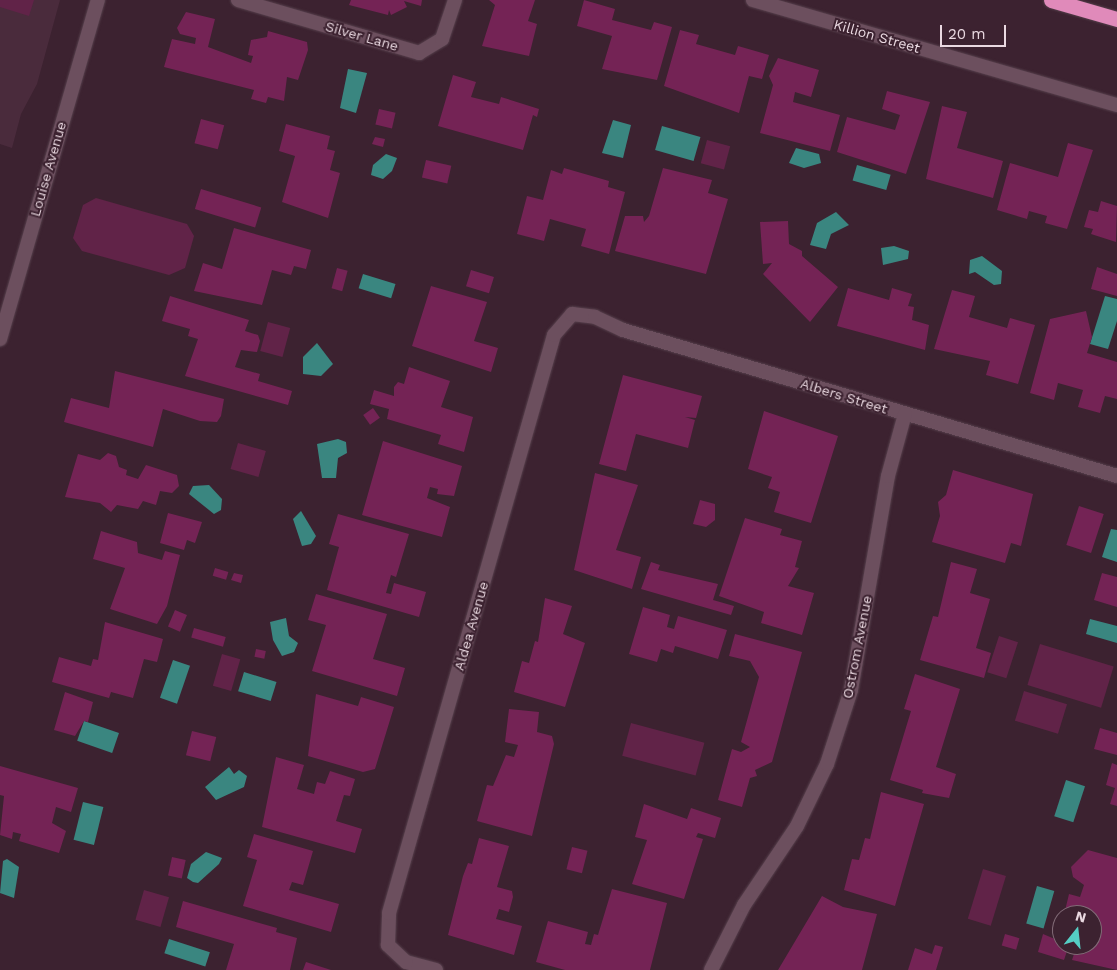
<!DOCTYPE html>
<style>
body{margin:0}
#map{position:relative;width:1117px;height:970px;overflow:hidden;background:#3c2230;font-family:"Work Sans",sans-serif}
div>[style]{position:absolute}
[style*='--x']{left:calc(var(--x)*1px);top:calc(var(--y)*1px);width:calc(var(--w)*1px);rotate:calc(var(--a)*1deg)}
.built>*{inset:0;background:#4a2b3c}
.green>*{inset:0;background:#612348;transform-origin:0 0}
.water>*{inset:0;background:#3a8680;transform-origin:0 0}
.building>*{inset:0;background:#742355;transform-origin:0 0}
.roads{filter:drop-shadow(0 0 1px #56404c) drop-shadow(0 0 1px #56404c)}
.minor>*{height:14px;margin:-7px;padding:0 7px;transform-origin:7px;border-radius:7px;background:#6c4f5e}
.tertiary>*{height:14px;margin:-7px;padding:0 7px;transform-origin:7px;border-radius:7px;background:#6c4f5e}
.motorway>*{height:15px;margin:-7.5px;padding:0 7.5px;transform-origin:7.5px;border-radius:7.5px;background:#e08aba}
span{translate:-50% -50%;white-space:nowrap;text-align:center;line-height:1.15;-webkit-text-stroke:4px #3c2230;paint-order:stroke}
.street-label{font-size:14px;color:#ead9e1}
.north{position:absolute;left:1052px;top:905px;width:50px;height:50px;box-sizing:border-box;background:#3c2230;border:1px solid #826b77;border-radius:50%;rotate:16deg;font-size:14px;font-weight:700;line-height:20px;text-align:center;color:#ead9e1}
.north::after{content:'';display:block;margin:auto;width:18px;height:22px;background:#55cec4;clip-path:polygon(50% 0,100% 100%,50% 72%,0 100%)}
.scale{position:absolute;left:940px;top:25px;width:66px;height:22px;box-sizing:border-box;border:2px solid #ead9e1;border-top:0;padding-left:6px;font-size:15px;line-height:18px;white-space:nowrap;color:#ead9e1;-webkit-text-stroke:4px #3c2230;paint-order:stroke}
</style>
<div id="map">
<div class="built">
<i style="clip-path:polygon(0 0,60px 0,37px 84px,21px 114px,12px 148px,0 144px)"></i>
</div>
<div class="green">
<i style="clip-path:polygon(0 0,34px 0,29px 16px,0 7px)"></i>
<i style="left:707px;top:140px;width:24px;height:24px;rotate:15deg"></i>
<i style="clip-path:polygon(96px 198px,187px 224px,194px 236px,185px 268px,169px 275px,82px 251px,73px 238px,83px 205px)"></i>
<i style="left:268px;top:322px;width:23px;height:30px;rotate:15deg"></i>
<i style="left:238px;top:443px;width:29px;height:27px;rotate:16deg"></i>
<i style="left:999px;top:636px;width:20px;height:38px;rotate:18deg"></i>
<i style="left:1040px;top:644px;width:77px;height:43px;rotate:17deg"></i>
<i style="left:222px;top:654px;width:19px;height:33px;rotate:16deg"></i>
<i style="left:1024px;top:691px;width:45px;height:31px;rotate:17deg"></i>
<i style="left:631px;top:723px;width:76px;height:34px;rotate:15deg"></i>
<i style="left:983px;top:869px;width:24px;height:52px;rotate:17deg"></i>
<i style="left:144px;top:890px;width:26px;height:31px;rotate:16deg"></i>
</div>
<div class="water">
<i style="clip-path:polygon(348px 69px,367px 73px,356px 113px,340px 108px)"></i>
<i style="clip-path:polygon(613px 120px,631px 125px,623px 158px,602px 153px)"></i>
<i style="left:662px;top:126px;width:40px;height:25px;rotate:16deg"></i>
<i style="clip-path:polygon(796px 148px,819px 154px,821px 163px,804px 168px,789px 163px)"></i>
<i style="clip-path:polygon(386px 154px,397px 158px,392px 171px,383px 179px,371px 175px,373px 165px)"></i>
<i style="left:857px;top:165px;width:35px;height:16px;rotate:16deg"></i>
<i style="clip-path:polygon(836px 212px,849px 225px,831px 234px,826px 249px,810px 245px,817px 223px)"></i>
<i style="clip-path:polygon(894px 246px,909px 251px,908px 259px,883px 265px,881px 248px)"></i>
<i style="clip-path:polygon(982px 256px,1002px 271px,1001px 284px,994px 285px,975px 272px,969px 274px,970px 260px)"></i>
<i style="left:363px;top:274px;width:34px;height:15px;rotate:17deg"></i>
<i style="clip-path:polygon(1105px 296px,1117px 299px,1117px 321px,1108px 349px,1090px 344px)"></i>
<i style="clip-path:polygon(317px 343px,333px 364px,321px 376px,303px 374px,303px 357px)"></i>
<i style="clip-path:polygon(338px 439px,346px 442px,347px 453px,338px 458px,336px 478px,322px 478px,317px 444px)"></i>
<i style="clip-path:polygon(209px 485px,222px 499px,221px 510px,214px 514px,189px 494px,193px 486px)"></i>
<i style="clip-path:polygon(301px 511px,316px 536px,311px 544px,302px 546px,293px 519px)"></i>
<i style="clip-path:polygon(1111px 529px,1117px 530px,1117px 562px,1102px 557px)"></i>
<i style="clip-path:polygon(286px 618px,289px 636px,298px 643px,294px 652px,282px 656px,273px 640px,270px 622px)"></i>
<i style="clip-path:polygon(1090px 619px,1117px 626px,1117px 643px,1086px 634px)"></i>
<i style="left:173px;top:660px;width:18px;height:40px;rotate:19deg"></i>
<i style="left:244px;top:672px;width:34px;height:20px;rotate:17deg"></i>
<i style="left:84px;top:721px;width:37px;height:21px;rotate:19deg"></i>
<i style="clip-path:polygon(229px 767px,234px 774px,239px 770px,247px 776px,244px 787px,216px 800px,205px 787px)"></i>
<i style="left:1066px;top:780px;width:20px;height:38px;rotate:18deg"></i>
<i style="left:83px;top:802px;width:21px;height:39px;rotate:14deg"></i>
<i style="clip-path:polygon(206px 852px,222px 858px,219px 864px,198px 883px,193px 882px,187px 878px,191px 864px)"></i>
<i style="clip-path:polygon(7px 859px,19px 867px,14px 898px,0 893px,3px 861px)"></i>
<i style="left:1037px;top:886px;width:18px;height:39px;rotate:16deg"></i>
<i style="left:169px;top:939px;width:43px;height:15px;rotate:18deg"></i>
</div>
<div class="building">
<i style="clip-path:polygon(351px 0,422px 0,421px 6px,404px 1px,407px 7px,391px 15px,389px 10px,388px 15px,349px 5px)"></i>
<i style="clip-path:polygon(489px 0,535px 0,528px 21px,537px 24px,529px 56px,482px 46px,495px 5px)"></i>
<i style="clip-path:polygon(584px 0,615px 9px,612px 20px,651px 30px,654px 22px,672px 27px,657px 80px,602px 69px,612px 36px,577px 26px)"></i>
<i style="clip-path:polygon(186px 12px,215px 19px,208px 47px,251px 63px,253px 56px,248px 55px,251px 40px,267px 37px,268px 31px,307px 42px,308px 50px,298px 80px,287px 77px,284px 101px,268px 97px,266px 103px,251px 99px,254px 90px,164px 67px,172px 39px,195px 44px,196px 38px,180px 34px,177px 28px)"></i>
<i style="clip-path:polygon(680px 30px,699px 35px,696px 44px,735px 55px,738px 46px,769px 55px,762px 79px,749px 76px,739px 113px,664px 86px)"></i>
<i style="clip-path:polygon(778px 58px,819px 70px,811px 97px,795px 92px,793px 102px,840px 115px,830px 151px,760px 133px,773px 85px,769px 76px)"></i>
<i style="clip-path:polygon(453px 75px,476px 82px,471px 97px,499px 104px,501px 97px,539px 109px,537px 117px,533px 115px,523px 150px,438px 126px)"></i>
<i style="clip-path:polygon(887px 91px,930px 102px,906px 174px,837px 152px,847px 117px,895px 130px,900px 115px,882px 109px)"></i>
<i style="clip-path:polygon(942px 106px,967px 112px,957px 148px,1003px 161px,993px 198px,926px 179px)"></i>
<i style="left:379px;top:109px;width:17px;height:16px;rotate:13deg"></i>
<i style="left:201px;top:119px;width:24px;height:25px;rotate:15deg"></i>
<i style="clip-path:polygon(286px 124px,330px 136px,327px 149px,335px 151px,330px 170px,340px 173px,328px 218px,282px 202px,295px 156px,279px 151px)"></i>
<i style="clip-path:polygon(375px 137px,385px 139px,383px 147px,372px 144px)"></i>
<i style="clip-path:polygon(1068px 143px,1093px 150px,1067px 229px,1045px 223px,1047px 216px,1029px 211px,1027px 219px,997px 210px,1010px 163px,1058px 177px)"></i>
<i style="left:426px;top:160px;width:26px;height:18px;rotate:13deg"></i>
<i style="clip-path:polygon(564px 168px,609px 181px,608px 187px,625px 192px,609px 254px,581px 246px,586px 229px,550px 219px,544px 241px,517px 234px,527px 196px,543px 200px,551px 170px,562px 174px)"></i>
<i style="clip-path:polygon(663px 168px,712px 180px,708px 193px,728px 199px,706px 274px,615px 251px,625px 216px,643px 216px,644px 222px,649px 216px)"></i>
<i style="left:201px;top:189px;width:63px;height:21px;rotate:17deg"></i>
<i style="clip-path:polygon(1101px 201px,1117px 206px,1116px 242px,1091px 234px,1093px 229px,1084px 227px,1089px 210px,1098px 212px)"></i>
<i style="clip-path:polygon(788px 221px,789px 244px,802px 251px,802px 256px,838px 287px,810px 322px,763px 274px,772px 263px,763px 264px,760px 222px)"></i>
<i style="clip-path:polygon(234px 228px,311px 250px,306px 269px,294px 266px,291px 275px,272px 270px,262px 305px,194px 291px,203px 263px,222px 269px)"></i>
<i style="clip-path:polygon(1097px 267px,1117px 274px,1117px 296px,1091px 289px)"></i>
<i style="left:337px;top:268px;width:11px;height:21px;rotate:15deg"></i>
<i style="left:471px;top:270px;width:24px;height:17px;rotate:17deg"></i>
<i style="clip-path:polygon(431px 286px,487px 302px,474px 341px,498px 348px,491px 372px,412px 346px)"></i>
<i style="clip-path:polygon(848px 288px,889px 300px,892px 288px,912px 294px,908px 306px,914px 307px,912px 320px,929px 325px,925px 350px,837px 326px)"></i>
<i style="clip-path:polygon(952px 290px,975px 296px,969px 317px,1007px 328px,1010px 318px,1035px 325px,1018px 384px,986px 375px,990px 361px,934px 349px)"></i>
<i style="clip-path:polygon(170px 296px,249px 320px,245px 331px,258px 335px,260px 341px,257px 352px,241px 350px,235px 367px,260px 374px,258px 381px,292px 391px,288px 405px,185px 376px,198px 339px,188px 336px,190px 329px,162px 321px)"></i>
<i style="clip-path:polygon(1086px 311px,1092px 337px,1087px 353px,1117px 362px,1117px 399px,1105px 396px,1100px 413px,1078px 407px,1083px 390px,1058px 383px,1054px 400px,1030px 393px,1050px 319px)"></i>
<i style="clip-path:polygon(409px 367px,450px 381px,441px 407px,473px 417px,464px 452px,438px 444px,441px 435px,387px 419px,389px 409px,370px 404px,374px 390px,394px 396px,394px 387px,398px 382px,404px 384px)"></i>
<i style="clip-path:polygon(115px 371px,224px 399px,221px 416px,217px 422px,200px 421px,163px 409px,153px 447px,64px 422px,71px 398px,109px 408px)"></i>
<i style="clip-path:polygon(623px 375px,702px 396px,696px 418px,685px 417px,695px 420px,688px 448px,636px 434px,626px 471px,599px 464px)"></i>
<i style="left:373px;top:408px;width:12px;height:12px;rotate:55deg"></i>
<i style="clip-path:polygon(764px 411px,838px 436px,811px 523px,774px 512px,780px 492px,768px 488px,772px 477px,748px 469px)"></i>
<i style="clip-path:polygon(383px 441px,462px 466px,454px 496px,437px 494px,438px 489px,430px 487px,427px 498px,450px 507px,442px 537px,362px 515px)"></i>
<i style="clip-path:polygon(108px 453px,116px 456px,119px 467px,127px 470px,126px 475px,138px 479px,146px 465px,177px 475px,179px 486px,172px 493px,160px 491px,156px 505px,143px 501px,138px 509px,117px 505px,111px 512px,100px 503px,65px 497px,78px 454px,100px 460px)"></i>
<i style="clip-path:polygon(953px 470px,1033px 494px,1021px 546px,1011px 543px,1005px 563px,932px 542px,940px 516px,938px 502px,946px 495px)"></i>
<i style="clip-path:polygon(595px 473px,638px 485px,616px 550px,641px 557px,632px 589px,574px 570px)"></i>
<i style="clip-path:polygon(700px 500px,715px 504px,715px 520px,706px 527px,693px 524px)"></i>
<i style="left:1079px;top:506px;width:26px;height:41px;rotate:18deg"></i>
<i style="clip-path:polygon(168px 513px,202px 522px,195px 543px,187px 540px,184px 550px,160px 543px)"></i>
<i style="clip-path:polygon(338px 514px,409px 534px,396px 577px,391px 575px,386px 593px,391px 594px,394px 583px,426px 592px,419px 617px,327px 590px,339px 547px,329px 544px)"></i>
<i style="clip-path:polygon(745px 518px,782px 529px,780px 535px,802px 541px,795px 567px,799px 568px,788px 586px,814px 593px,802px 635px,761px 623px,764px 612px,719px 596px)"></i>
<i style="clip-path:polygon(101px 531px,137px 542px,138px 553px,162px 560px,165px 551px,180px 555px,167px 606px,157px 624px,110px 609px,125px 568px,93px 559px)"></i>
<i style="clip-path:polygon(651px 562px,660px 565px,658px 570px,718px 584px,713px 600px,734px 606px,731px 615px,641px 589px)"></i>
<i style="clip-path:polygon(951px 562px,977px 569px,970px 593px,990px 599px,976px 648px,991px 653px,984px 678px,920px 660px,933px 616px,938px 617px)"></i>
<i style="left:215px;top:568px;width:14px;height:8px;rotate:17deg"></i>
<i style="clip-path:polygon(234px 573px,243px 575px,241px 583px,231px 580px)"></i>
<i style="clip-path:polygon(1102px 573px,1117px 577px,1117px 607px,1094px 600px)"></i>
<i style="clip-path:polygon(316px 594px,387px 614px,373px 659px,405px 668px,397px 696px,312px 671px,326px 625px,308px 620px)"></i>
<i style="clip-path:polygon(545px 598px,572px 606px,563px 634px,585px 643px,565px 707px,514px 692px,522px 661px,529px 663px,535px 641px,538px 642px)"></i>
<i style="clip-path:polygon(643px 607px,670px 615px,667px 627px,674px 629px,678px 616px,727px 630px,718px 659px,675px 646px,673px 653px,661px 649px,657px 662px,629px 654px)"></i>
<i style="left:175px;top:610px;width:13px;height:18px;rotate:23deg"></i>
<i style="clip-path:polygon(105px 622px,163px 639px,157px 662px,144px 659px,133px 698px,111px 692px,109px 698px,52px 682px,59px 657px,91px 666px,93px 659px,98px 660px)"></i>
<i style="left:194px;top:628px;width:33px;height:10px;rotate:16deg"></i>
<i style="clip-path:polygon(735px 634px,802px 652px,772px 762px,755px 770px,757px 776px,750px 778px,742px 807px,718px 800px,732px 749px,741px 752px,750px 747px,741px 742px,759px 677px,750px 661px,729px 656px)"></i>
<i style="left:256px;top:649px;width:10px;height:8px;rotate:11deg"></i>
<i style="clip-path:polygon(915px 674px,960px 689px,936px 767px,956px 774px,949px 798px,922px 793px,923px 790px,890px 780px,911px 711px,904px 709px)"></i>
<i style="clip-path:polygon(65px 692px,93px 702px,88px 722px,84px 721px,75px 736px,54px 730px)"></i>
<i style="clip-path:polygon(316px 694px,358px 706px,361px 697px,394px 707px,375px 769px,363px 772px,308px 756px)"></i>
<i style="clip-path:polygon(509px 709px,539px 712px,537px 732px,552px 736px,554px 744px,532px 836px,477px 821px,487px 785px,493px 786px,506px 755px,514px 757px,518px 745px,505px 742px)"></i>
<i style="clip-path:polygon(1100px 728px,1117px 733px,1117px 755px,1094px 749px)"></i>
<i style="left:192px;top:731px;width:25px;height:25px;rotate:14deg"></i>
<i style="clip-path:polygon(276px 757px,304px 765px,297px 789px,314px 794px,317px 782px,325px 784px,330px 771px,355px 779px,350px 796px,344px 795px,336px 821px,362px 829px,355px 853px,262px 827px)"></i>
<i style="clip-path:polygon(1112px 763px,1117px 765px,1117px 806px,1110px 804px,1115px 788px,1106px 785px)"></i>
<i style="clip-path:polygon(0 766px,78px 788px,71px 812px,56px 807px,52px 823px,66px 831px,59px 853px,19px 841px,21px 834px,13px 832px,12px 839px,0 835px,4px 796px,0 795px)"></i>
<i style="clip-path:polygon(881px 792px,924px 804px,895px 906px,844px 890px,852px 859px,859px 860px,865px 838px,870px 839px)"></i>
<i style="clip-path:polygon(644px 804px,687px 819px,691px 808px,721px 818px,715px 838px,698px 833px,696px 837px,703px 839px,684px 899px,632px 884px,647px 840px,635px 837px)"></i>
<i style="clip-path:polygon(254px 834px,313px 851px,303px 885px,292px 882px,289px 890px,339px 904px,331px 932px,243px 906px,257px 860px,247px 857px)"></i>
<i style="clip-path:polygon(479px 838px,509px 846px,497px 887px,512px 891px,513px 897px,509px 912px,499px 909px,496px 919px,522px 926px,514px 955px,448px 935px,463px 876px,468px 863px,472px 864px)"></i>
<i style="left:572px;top:847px;width:16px;height:23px;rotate:14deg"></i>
<i style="clip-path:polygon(1088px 850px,1117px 858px,1117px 970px,1072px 960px,1077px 945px,1092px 945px,1092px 915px,1064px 915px,1069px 894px,1080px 897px,1084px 885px,1073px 877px,1071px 867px)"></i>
<i style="left:172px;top:857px;width:14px;height:19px;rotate:12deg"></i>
<i style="clip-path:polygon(612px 889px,667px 903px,650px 970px,565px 970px,536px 962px,548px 921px,588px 932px,585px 944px,591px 945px,594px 934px,598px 935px)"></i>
<i style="clip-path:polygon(822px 896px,843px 907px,877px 914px,862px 970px,778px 970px)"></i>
<i style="clip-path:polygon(183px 901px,277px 928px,276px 932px,297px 938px,290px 970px,226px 970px,234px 944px,176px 927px)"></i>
<i style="left:1005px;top:934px;width:15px;height:12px;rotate:16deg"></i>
<i style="clip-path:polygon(1043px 934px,1069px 945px,1064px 960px,1038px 952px)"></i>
<i style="clip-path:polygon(935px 945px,943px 947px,936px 970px,908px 970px,915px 948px,932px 954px)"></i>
<i style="clip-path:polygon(306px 962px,331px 970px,303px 970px)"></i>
</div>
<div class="roads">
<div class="minor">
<i style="--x:238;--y:0;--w:189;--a:16.3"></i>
<i style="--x:419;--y:53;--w:27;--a:-31"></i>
<i style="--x:442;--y:39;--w:41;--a:-71.6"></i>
<i style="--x:436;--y:970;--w:31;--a:-165"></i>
<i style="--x:406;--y:962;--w:25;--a:-137"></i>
<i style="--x:388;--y:945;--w:32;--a:-88"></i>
<i style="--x:389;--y:913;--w:601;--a:-74.07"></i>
<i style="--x:554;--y:335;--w:28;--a:-49"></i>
<i style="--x:572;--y:314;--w:23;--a:7"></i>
<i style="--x:595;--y:317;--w:31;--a:25"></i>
<i style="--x:623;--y:330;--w:515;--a:16.46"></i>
<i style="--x:711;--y:970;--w:73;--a:-63.1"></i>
<i style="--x:744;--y:905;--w:95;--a:-56.1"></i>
<i style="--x:797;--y:826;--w:69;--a:-64.2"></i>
<i style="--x:827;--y:764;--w:78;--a:-72"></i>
<i style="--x:851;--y:690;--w:217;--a:-80.2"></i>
<i style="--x:888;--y:476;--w:64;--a:-74.7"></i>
</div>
<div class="tertiary">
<i style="--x:753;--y:0;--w:379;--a:16.1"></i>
<i style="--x:0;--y:339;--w:353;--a:-73.9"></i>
</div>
<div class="motorway">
<i style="--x:1051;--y:0;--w:69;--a:16.1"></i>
</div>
</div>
<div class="street-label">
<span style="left:362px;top:36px;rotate:16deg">Silver Lane</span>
<span style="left:877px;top:36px;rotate:16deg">Killion Street</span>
<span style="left:48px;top:169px;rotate:-74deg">Louise Avenue</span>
<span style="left:844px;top:396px;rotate:17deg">Albers Street</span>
<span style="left:471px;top:626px;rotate:-74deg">Aldea Avenue</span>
<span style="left:857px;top:647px;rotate:-79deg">Ostrom Avenue</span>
</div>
<div class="north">N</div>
<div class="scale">20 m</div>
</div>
